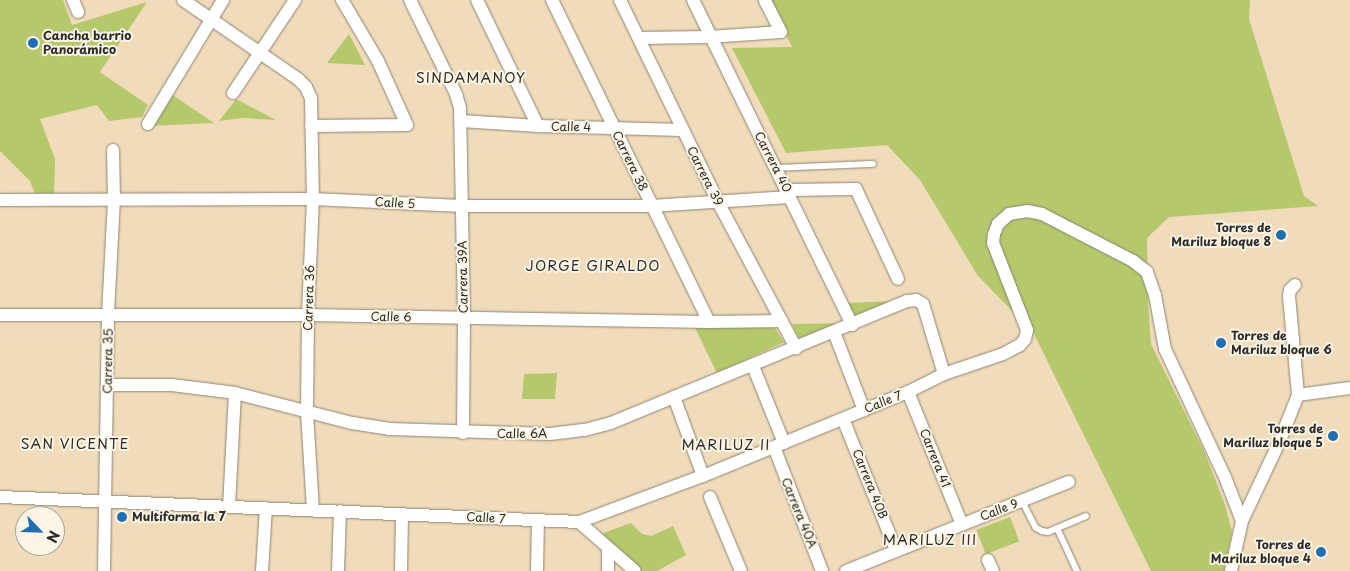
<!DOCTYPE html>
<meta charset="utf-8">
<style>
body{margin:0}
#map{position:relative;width:1350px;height:571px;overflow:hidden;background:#f0dcbb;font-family:"Playpen Sans",sans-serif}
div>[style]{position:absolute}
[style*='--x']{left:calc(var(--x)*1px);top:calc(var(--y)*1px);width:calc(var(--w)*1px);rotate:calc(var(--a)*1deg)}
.green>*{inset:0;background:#b5c86c;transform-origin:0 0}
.roads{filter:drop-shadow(0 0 1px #8e8473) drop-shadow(0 0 1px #8e8473)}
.lane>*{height:6px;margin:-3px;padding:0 3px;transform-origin:3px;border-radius:3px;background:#fff}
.street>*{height:12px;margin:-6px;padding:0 6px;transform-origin:6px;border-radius:6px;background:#fff}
.dots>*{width:14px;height:14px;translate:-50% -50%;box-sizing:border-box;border:2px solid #fcf5e5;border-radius:50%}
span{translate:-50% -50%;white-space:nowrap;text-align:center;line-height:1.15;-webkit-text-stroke:4px #fcf5e5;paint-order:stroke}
.poi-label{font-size:12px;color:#2b2b2b;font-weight:700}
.left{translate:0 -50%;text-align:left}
.right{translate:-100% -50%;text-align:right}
.street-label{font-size:12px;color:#2b2b2b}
.neighbourhood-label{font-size:14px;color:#2b2b2b;letter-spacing:1px}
.north{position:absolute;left:15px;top:506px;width:50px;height:50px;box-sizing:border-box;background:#fcf5e5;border:1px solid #a8a49b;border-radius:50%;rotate:114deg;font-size:14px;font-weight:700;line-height:20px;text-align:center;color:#2b2b2b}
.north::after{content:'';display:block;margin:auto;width:18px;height:22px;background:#1f6fb2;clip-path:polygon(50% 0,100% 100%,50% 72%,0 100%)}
</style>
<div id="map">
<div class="green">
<i style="clip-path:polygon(0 0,63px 0,72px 25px,147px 2px,100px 72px,148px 105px,142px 117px,109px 121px,97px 105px,40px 119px,55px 159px,54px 194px,35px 194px,30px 181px,0 151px)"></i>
<i style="clip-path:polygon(769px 0,1250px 0,1249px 19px,1304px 196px,1318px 206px,1169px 217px,1147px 238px,1148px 303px,1151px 344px,1205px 453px,1225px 505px,1232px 531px,1224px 571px,1151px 571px,1033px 332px,978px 276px,920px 180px,887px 145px,786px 153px,732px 48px,792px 47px)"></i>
<i style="clip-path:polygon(349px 34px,365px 65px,327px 63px)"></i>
<i style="clip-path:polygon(171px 94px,214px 123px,149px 126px)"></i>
<i style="clip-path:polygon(236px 99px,276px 120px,243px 118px,219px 121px)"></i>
<i style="clip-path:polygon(897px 301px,855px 320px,846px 303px)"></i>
<i style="clip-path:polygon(848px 323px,801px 343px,792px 324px)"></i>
<i style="clip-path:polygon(695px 328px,775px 328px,784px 342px,717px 373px)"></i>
<i style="clip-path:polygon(557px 373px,555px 399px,522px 399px,524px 374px)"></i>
<i style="left:1010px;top:517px;width:26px;height:36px;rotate:69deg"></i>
<i style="clip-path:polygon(631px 523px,642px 534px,651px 536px,673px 526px,686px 555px,657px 571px,640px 571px,596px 538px,606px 532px)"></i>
</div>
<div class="roads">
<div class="lane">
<i style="--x:776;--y:168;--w:97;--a:-2.4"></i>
<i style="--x:1022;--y:501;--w:30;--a:63"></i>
<i style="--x:1036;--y:528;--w:7;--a:27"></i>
<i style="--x:1042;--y:531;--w:6;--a:9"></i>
<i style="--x:1048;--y:532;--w:41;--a:-22.8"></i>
<i style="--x:1057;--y:528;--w:47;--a:65.1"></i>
</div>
<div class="street">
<i style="--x:73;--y:0;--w:13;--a:67"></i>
<i style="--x:183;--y:0;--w:140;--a:34.5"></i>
<i style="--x:298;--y:79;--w:11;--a:45"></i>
<i style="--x:306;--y:87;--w:12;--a:66"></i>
<i style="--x:311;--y:98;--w:101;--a:88.9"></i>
<i style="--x:313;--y:199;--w:116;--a:92.5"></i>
<i style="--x:308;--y:315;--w:97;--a:90.6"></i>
<i style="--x:307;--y:412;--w:98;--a:86.5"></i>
<i style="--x:410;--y:0;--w:105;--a:63.9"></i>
<i style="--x:456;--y:94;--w:15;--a:74"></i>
<i style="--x:460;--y:108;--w:211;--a:88.9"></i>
<i style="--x:464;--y:319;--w:114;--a:90.5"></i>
<i style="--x:477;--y:0;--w:140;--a:64.2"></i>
<i style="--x:552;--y:0;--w:358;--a:64"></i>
<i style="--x:620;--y:0;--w:225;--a:64.1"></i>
<i style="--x:718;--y:202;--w:166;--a:61.9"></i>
<i style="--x:693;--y:0;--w:362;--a:63.9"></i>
<i style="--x:639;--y:38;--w:70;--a:-0.8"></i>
<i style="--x:709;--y:37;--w:72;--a:-4"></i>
<i style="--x:781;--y:32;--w:36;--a:-117"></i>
<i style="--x:233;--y:93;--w:112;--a:-56.3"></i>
<i style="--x:461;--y:121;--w:77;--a:3.7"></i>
<i style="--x:538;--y:126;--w:144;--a:1.6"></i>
<i style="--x:148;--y:124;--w:145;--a:-58.8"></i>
<i style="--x:311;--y:126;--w:96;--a:-0.6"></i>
<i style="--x:407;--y:125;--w:70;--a:-114.4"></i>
<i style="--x:378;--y:61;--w:71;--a:-120.5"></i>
<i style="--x:787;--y:190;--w:69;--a:-0.8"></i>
<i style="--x:856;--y:189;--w:99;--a:65"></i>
<i style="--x:0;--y:200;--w:313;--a:-0.2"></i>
<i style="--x:313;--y:199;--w:148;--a:2.7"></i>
<i style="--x:461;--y:206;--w:190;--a:0"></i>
<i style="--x:651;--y:206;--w:139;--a:-3.7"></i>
<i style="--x:0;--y:315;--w:308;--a:0"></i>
<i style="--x:308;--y:315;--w:401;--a:1"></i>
<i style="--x:709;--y:322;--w:73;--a:-0.8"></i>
<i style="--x:834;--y:332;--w:84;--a:69"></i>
<i style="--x:753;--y:366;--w:83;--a:68.1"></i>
<i style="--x:107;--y:385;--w:65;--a:0"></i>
<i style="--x:172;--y:385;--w:64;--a:7.2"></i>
<i style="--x:235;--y:393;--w:121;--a:14.4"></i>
<i style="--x:352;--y:423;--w:37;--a:9"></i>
<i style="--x:389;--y:429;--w:161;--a:1.8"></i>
<i style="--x:550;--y:434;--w:35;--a:-7"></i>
<i style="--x:585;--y:430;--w:27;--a:-15"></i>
<i style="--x:611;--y:423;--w:320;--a:-22.4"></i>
<i style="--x:907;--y:301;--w:9;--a:-6"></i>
<i style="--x:916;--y:300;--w:8;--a:30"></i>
<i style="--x:923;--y:304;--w:73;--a:73.3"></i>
<i style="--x:908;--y:392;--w:143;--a:67.8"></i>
<i style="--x:1298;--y:395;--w:52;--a:-7.7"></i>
<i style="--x:674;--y:397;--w:84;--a:69.8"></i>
<i style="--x:843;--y:419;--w:141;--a:68"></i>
<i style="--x:774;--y:447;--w:133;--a:68.8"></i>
<i style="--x:0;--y:497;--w:580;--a:2.47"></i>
<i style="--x:579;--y:522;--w:132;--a:-20.4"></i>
<i style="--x:703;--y:476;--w:222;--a:-22.3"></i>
<i style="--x:908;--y:392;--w:40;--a:-26.6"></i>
<i style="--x:944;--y:374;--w:62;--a:-18.7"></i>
<i style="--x:1003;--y:354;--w:19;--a:-28"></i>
<i style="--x:1020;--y:345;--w:8;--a:-50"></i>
<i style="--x:1025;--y:339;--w:9;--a:-77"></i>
<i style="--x:1027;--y:330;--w:93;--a:-111.3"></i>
<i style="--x:993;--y:243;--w:9;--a:-84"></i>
<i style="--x:994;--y:234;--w:11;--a:-68"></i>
<i style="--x:998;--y:224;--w:15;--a:-42"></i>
<i style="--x:1009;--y:214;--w:18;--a:-9"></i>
<i style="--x:1027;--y:211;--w:15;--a:11"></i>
<i style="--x:1042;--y:214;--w:102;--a:27.3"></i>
<i style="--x:1133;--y:261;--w:18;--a:38"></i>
<i style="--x:1147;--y:272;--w:24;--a:71"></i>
<i style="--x:1155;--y:295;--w:55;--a:79.5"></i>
<i style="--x:1165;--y:349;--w:141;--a:64.9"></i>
<i style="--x:1225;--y:477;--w:47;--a:68.9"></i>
<i style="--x:710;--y:497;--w:80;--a:67.3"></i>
<i style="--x:229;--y:507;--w:114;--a:-87"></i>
<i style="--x:579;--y:522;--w:74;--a:41.2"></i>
<i style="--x:988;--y:560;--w:12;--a:66"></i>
<i style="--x:104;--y:571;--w:257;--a:-89.1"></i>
<i style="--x:108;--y:314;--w:114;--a:-87"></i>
<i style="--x:114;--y:200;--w:50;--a:-91.1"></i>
<i style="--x:262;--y:571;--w:63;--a:-86.4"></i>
<i style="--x:338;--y:571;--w:60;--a:-88.1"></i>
<i style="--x:401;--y:571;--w:57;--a:-89"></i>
<i style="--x:537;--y:571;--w:50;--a:-88.9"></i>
<i style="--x:608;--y:571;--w:21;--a:-90"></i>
<i style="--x:846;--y:571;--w:240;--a:-21.8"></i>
<i style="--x:1231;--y:571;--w:51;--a:-77.6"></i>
<i style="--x:1242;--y:521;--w:84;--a:-64.7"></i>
<i style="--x:1278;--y:445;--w:54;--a:-68.2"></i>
<i style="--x:1298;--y:395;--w:99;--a:-95.2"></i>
<i style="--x:1289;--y:296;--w:6;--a:-81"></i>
<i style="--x:1290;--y:290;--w:7;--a:-45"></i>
</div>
</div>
<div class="dots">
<i style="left:33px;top:43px;background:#1f6fb2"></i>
<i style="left:1281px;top:235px;background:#1f6fb2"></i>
<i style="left:1221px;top:343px;background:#1f6fb2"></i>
<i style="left:1333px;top:436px;background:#1f6fb2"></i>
<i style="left:122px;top:517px;background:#1f6fb2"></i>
<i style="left:1321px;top:552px;background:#1f6fb2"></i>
</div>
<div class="poi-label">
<span class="left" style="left:43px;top:43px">Cancha barrio<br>Panorámico</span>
<span class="right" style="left:1271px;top:235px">Torres de<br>Mariluz bloque 8</span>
<span class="left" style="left:1231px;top:343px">Torres de<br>Mariluz bloque 6</span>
<span class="right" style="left:1323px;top:436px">Torres de<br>Mariluz bloque 5</span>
<span class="left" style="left:132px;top:517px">Multiforma la 7</span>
<span class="right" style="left:1311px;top:552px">Torres de<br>Mariluz bloque 4</span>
</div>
<div class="street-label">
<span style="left:571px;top:127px;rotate:1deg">Calle 4</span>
<span style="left:630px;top:161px;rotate:64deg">Carrera 38</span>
<span style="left:773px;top:162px;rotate:63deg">Carrera 40</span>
<span style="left:705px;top:176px;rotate:63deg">Carrera 39</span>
<span style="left:395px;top:203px;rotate:3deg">Calle 5</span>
<span style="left:463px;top:277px;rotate:-91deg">Carrera 39A</span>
<span style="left:309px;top:298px;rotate:-88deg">Carrera 36</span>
<span style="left:391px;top:317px;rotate:1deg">Calle 6</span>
<span style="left:108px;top:361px;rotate:-89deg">Carrera 35</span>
<span style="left:883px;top:402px;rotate:-22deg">Calle 7</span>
<span style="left:522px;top:434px">Calle 6A</span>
<span style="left:935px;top:458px;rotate:68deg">Carrera 41</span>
<span style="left:870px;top:484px;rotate:68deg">Carrera 40B</span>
<span style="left:999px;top:510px;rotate:-21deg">Calle 9</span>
<span style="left:799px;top:513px;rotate:68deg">Carrera 40A</span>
<span style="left:486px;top:518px;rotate:3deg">Calle 7</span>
</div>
<div class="neighbourhood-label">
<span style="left:471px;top:78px">SINDAMANOY</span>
<span style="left:593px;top:266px">JORGE GIRALDO</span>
<span style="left:75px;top:444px">SAN VICENTE</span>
<span style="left:726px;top:445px">MARILUZ II</span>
<span style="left:930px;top:540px">MARILUZ III</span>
</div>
<div class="north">N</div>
</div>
